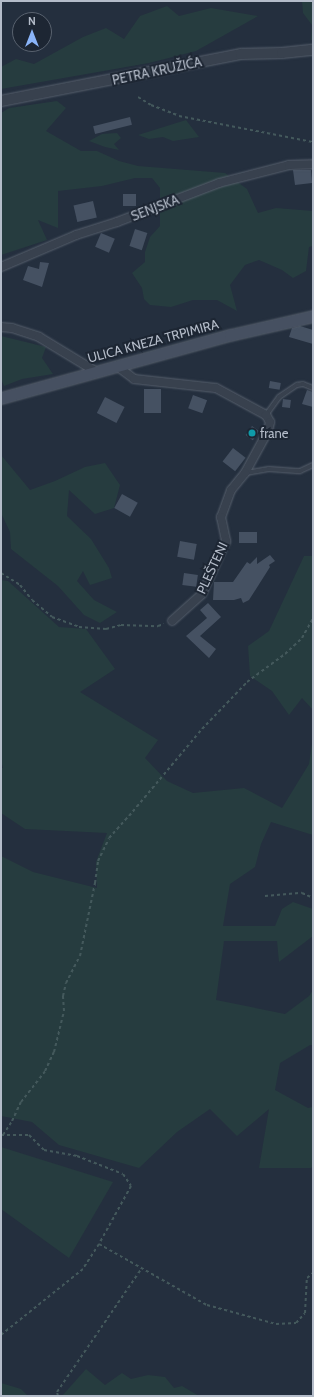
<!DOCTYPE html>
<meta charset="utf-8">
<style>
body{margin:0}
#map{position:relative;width:314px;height:1397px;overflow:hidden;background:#242f3e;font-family:Cabin,sans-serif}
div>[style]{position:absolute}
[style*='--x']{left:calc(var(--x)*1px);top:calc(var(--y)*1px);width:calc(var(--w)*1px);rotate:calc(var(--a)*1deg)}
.green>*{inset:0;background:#263c3f}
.building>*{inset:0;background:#455162;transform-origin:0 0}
.path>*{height:2px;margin-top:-1px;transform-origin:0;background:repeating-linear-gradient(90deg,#44595c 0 3px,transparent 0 6px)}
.roads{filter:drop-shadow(0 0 1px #565f6c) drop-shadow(0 0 1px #565f6c)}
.service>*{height:4px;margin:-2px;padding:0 2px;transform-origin:2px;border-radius:2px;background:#38414e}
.minor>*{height:8px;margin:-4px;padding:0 4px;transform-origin:4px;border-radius:4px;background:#38414e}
.tertiary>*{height:10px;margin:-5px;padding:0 5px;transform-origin:5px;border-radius:5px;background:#38414e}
.secondary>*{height:11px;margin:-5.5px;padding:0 5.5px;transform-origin:5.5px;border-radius:5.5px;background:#465061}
.dots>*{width:11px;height:11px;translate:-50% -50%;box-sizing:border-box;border:2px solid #1d2633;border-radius:50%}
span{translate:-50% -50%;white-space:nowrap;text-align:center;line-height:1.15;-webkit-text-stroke:4px #1d2633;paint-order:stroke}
.street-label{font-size:13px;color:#b4bcc9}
.poi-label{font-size:13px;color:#b4bcc9}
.left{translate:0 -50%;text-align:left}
.frame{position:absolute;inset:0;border:2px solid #b4bcc9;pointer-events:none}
.north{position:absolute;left:12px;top:12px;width:40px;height:40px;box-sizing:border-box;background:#1d2633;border:1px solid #59626f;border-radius:50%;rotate:0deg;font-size:11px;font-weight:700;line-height:16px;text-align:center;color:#b4bcc9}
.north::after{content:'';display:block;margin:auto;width:14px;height:18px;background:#8ab4f8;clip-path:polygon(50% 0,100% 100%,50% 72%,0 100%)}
</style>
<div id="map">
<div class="green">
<i style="clip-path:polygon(302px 1px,313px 1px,313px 40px,311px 40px,312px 25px,303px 13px)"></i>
<i style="clip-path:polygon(167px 6px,179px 16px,211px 8px,258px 16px,196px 51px,149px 63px,1px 89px,1px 67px,16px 59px,34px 64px,83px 37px,106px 28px,124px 39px,140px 16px)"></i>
<i style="clip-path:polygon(57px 101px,66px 108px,46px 131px,81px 151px,97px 151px,119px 161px,138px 166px,225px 173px,247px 189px,258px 213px,276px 208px,313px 211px,313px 246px,309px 247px,306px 271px,293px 278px,282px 270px,259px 260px,245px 265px,230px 285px,237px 311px,217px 300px,193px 300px,171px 307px,150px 305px,144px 299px,142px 288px,132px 273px,145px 262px,145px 252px,150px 237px,160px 226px,160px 188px,152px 178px,135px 178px,102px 186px,58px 191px,58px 228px,38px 220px,47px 240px,1px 255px,1px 113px,9px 108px)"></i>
<i style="clip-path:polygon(186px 120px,199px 137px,173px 141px,163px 137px,149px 139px,138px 135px)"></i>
<i style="clip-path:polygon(117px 133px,121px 138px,114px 144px,119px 150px,105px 147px,89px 141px,102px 134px)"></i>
<i style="clip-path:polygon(1px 336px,46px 347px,42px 358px,53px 374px,22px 379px,4px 386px,1px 379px)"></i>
<i style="clip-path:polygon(1px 455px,30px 490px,55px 481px,85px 467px,105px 463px,120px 485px,114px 508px,95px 514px,69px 490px,67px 516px,91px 539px,109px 568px,112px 578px,90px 585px,83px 571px,77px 581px,94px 600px,117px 612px,100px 623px,84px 615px,58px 586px,11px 549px,10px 532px,1px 513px)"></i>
<i style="clip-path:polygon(304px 556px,313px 556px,313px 710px,302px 698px,289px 715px,272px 691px,250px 676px,248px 646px,269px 631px)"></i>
<i style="clip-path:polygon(1px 580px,8px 581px,59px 627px,86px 629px,115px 669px,80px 692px,158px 740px,145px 758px,167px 781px,193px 793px,244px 788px,282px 808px,309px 764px,313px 737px,313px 835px,271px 822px,261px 844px,255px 867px,230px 884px,223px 926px,275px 926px,282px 909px,293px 902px,313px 909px,313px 936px,279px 962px,277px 941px,224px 941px,216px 1000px,285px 1014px,309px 996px,313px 990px,313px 1045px,310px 1045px,280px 1063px,275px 1090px,308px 1108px,313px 1107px,313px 1166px,311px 1168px,259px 1168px,269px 1109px,237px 1136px,210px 1109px,177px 1132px,139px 1168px,59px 1145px,32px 1122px,1px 1116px,1px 856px,33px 872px,97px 888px,96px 862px,107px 833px,25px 829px,1px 813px,1px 768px,3px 768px,1px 760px)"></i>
<i style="clip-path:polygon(1px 1147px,113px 1182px,69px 1258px,1px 1209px)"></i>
<i style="clip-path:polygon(86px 1369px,105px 1385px,122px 1373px,131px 1379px,148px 1375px,165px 1377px,174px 1388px,182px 1386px,199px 1396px,62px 1396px)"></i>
<i style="clip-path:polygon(1px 1383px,21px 1389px,27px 1395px,31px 1396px,1px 1396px)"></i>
</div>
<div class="building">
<i style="left:130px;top:117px;width:8px;height:38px;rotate:76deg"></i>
<i style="clip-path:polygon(293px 170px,311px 170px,312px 183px,295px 185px)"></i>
<i style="left:123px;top:194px;width:13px;height:12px"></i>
<i style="left:93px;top:201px;width:17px;height:20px;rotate:77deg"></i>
<i style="left:135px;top:229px;width:13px;height:18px;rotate:18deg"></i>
<i style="left:101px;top:233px;width:15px;height:15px;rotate:23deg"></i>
<i style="clip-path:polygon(40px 262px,49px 263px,42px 287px,23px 280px,28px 266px,39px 269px)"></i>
<i style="clip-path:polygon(300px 326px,313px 330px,313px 344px,289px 337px,292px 328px)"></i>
<i style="left:270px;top:381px;width:11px;height:7px;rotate:10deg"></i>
<i style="left:144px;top:389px;width:17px;height:24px"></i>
<i style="clip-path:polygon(307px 390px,313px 392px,313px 407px,302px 404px)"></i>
<i style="left:193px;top:395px;width:15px;height:14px;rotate:20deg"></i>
<i style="left:105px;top:397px;width:22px;height:18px;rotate:27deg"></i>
<i style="left:283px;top:399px;width:8px;height:8px;rotate:7deg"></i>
<i style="left:252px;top:426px;width:9px;height:11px;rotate:36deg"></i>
<i style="left:233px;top:448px;width:16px;height:17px;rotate:38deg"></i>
<i style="left:122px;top:494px;width:18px;height:16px;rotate:29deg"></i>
<i style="left:239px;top:532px;width:18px;height:11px"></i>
<i style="left:180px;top:541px;width:17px;height:16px;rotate:10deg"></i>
<i style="clip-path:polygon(270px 555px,275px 561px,269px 565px,270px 567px,249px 600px,243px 603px,241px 598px,234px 600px,213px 600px,214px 582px,233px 582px,247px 562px,250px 564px,257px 557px,257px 564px)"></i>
<i style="left:184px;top:573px;width:14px;height:12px;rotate:8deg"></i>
<i style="clip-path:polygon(208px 603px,221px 617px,200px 636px,216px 649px,209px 658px,186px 636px,207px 618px,200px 610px)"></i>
</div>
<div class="path">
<i style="--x:138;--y:97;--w:15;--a:32"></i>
<i style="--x:151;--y:105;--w:30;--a:21"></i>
<i style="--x:179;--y:116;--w:136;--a:11"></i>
<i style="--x:1;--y:573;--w:22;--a:32"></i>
<i style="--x:20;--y:585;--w:19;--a:51"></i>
<i style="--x:32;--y:600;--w:26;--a:40"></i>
<i style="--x:52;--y:617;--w:29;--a:20"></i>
<i style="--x:79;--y:627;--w:27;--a:4"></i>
<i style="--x:106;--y:629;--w:16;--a:-15"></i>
<i style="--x:121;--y:625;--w:37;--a:2"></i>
<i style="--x:158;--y:626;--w:6;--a:-18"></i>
<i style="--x:265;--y:896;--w:37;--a:-5"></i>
<i style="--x:302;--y:893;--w:12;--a:24"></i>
<i style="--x:1;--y:1135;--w:28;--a:0"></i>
<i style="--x:29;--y:1135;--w:21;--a:45"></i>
<i style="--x:44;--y:1150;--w:34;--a:10"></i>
<i style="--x:77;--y:1156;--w:49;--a:21.4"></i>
<i style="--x:123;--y:1174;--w:14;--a:56"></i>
<i style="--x:131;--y:1186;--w:66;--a:118.9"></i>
<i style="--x:99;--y:1244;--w:30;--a:123"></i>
<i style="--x:83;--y:1269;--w:105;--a:141.2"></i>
<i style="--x:3;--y:1135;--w:17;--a:-57"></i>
<i style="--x:12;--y:1121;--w:21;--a:-65"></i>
<i style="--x:21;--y:1102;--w:39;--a:-52"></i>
<i style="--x:45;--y:1071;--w:21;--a:-65"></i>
<i style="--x:54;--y:1052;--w:42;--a:-76.3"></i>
<i style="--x:64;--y:1011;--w:15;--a:-94"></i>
<i style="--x:63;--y:996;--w:13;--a:-77"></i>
<i style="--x:66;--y:983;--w:30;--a:-63"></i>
<i style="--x:80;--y:956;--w:75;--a:-78.4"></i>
<i style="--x:95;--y:883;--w:22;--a:-82"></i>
<i style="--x:98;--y:861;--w:25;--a:-64"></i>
<i style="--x:109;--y:838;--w:30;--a:-48"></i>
<i style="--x:129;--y:816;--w:114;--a:-50"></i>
<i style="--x:202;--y:729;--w:65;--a:-46.2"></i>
<i style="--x:247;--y:682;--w:47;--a:-36.4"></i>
<i style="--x:285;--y:654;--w:23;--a:-43"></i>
<i style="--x:302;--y:638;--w:23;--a:-61"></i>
<i style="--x:99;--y:1244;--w:124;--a:29.5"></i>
<i style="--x:207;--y:1305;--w:72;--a:15.4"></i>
<i style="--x:276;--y:1324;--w:20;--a:-3"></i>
<i style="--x:296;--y:1323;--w:13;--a:-48"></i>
<i style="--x:305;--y:1313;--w:35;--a:-87"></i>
<i style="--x:307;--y:1278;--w:8;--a:-40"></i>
<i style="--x:58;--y:1396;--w:4;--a:-104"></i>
<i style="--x:57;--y:1392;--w:150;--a:-55.6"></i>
</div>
<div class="roads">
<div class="service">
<i style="--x:266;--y:415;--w:22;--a:-54"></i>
<i style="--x:279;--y:397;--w:22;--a:-34"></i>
<i style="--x:297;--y:385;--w:6;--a:-9"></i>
<i style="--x:303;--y:384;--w:11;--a:22"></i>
<i style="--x:246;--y:473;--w:23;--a:-10"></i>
<i style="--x:269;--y:469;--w:31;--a:4"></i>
<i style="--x:300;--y:471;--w:14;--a:-25"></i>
</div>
<div class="minor">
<i style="--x:1;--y:267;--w:82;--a:-23.1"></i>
<i style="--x:76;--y:235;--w:43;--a:-17.6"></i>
<i style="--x:117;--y:222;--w:109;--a:-20.9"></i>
<i style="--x:219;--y:183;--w:72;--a:-14.4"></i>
<i style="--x:289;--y:165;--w:24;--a:-2"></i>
<i style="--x:1;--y:327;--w:11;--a:5"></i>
<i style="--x:12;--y:328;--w:28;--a:18"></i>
<i style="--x:39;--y:337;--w:66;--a:31.3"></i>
<i style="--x:117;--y:366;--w:21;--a:37"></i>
<i style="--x:134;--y:379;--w:82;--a:6.3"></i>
<i style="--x:216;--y:388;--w:57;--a:28.4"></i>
<i style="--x:266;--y:415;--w:8;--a:60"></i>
<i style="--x:270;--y:422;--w:9;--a:103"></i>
<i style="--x:268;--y:431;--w:48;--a:118.7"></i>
<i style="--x:245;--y:473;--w:22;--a:129"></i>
<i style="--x:231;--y:490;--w:29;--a:110"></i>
<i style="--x:221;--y:517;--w:25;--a:78"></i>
<i style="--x:226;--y:541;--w:58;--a:114.4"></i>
<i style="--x:202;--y:594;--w:40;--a:138"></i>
</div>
<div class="tertiary">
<i style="--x:1;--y:101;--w:245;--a:-11.1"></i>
<i style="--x:241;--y:54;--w:41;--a:-1.4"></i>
<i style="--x:282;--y:53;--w:31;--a:-6"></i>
</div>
<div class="secondary">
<i style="--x:1;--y:398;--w:238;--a:-15.4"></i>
<i style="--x:230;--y:335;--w:85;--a:-12.9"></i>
</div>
</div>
<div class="dots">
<i style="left:252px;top:433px;background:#0f9aa8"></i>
</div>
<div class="street-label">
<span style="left:157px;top:71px;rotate:-12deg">PETRA KRUŽIĆA</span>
<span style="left:155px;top:208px;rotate:-21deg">SENJSKA</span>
<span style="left:153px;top:341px;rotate:-15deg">ULICA KNEZA TRPIMIRA</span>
<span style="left:212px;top:568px;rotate:-65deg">PLEŠTENI</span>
</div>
<div class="poi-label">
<span class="left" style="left:260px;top:433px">frane</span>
</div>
<div class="frame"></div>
<div class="north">N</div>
</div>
